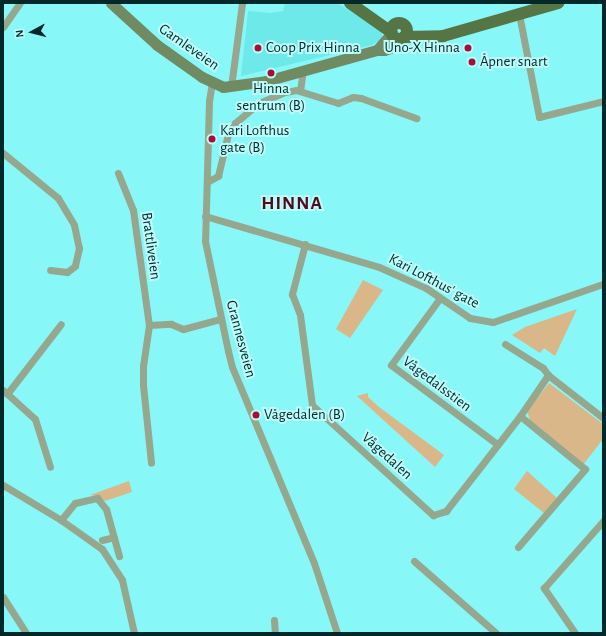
<!DOCTYPE html>
<meta charset="utf-8">
<style>
body{margin:0}
#map{position:relative;width:606px;height:636px;overflow:hidden;background:#87f7f7;font-family:"Alegreya Sans",sans-serif}
div>[style]{position:absolute}
[style*='--x']{left:calc(var(--x)*1px);top:calc(var(--y)*1px);width:calc(var(--w)*1px);rotate:calc(var(--a)*1deg)}
.built>*{inset:0;background:#6de9e9}
.green>*{inset:0;background:#dab788}
.street>*{height:7px;margin:-3.5px;padding:0 3.5px;transform-origin:3.5px;border-radius:3.5px;background:#95a78c}
.secondary>*{height:11px;margin:-5.5px;padding:0 5.5px;transform-origin:5.5px;border-radius:5.5px;background:#708a62}
.primary>*{height:12px;margin:-6px;padding:0 6px;transform-origin:6px;border-radius:6px;background:#557544}
.primary>.ring{margin:-6px;padding:0;box-sizing:content-box;background:none;border:12px solid #557544;border-radius:50%}
.dots>*{width:11px;height:11px;translate:-50% -50%;box-sizing:border-box;border:2px solid #befcfb;border-radius:50%}
span{translate:-50% -50%;white-space:nowrap;text-align:center;line-height:1.15;-webkit-text-stroke:4px #befcfb;paint-order:stroke}
.street-label{font-size:15px;color:#022829}
.poi-label{font-size:15px;color:#022829}
.left{translate:0 -50%;text-align:left}
.right{translate:-100% -50%;text-align:right}
.district-label{font-size:19px;color:#510b1a;font-weight:700;letter-spacing:1px}
.frame{position:absolute;inset:0;border:4px solid #022829;pointer-events:none}
.north{position:absolute;left:12px;top:12px;width:40px;height:40px;-webkit-text-stroke:3px #befcfb;paint-order:stroke;rotate:263deg;font-size:11px;font-weight:700;line-height:16px;text-align:center;color:#022829}
.north::after{content:'';display:block;margin:auto;width:14px;height:18px;background:#022829;clip-path:polygon(50% 0,100% 100%,50% 72%,0 100%)}
</style>
<div id="map">
<div class="built">
<i style="clip-path:polygon(285px 3px,337px 3px,382px 30px,382px 39px,372px 45px,241px 76px,248px 11px,271px 13px,283px 11px)"></i>
</div>
<div class="green">
<i style="clip-path:polygon(363px 280px,383px 290px,350px 338px,336px 329px)"></i>
<i style="clip-path:polygon(577px 309px,555px 356px,544px 348px,540px 353px,512px 335px,525px 327px)"></i>
<i style="clip-path:polygon(549px 383px,603px 424px,603px 439px,583px 465px,530px 420px,527px 411px)"></i>
<i style="clip-path:polygon(368px 393px,368px 397px,379px 407px,444px 455px,435px 467px,357px 396px)"></i>
<i style="clip-path:polygon(527px 471px,557px 498px,544px 513px,514px 489px)"></i>
<i style="clip-path:polygon(129px 481px,132px 492px,105px 501px,97px 496px,90px 495px)"></i>
</div>
<div class="street">
<i style="--x:519;--y:14;--w:105;--a:79"></i>
<i style="--x:539;--y:117;--w:66;--a:-14"></i>
<i style="--x:3;--y:27;--w:29;--a:-55"></i>
<i style="--x:212;--y:82;--w:19;--a:99"></i>
<i style="--x:209;--y:101;--w:140;--a:91.6"></i>
<i style="--x:205;--y:241;--w:112;--a:78.2"></i>
<i style="--x:228;--y:351;--w:16;--a:76"></i>
<i style="--x:232;--y:367;--w:212;--a:67.3"></i>
<i style="--x:314;--y:563;--w:74;--a:71.8"></i>
<i style="--x:231;--y:87;--w:85;--a:-82.5"></i>
<i style="--x:300;--y:91;--w:21;--a:-82"></i>
<i style="--x:3;--y:153;--w:71;--a:39.3"></i>
<i style="--x:58;--y:198;--w:31;--a:59"></i>
<i style="--x:74;--y:225;--w:24;--a:78"></i>
<i style="--x:79;--y:248;--w:18;--a:103"></i>
<i style="--x:75;--y:266;--w:10;--a:143"></i>
<i style="--x:67;--y:272;--w:17;--a:-173"></i>
<i style="--x:118;--y:173;--w:40;--a:68"></i>
<i style="--x:133;--y:210;--w:116;--a:82.1"></i>
<i style="--x:149;--y:325;--w:41;--a:98.3"></i>
<i style="--x:143;--y:366;--w:19;--a:90"></i>
<i style="--x:143;--y:385;--w:78;--a:84.1"></i>
<i style="--x:207;--y:182;--w:13;--a:-29"></i>
<i style="--x:218;--y:176;--w:43;--a:-76.6"></i>
<i style="--x:228;--y:134;--w:13;--a:-58"></i>
<i style="--x:235;--y:123;--w:31;--a:-40"></i>
<i style="--x:259;--y:103;--w:28;--a:-23"></i>
<i style="--x:285;--y:92;--w:11;--a:-10"></i>
<i style="--x:296;--y:90;--w:44;--a:17.2"></i>
<i style="--x:338;--y:103;--w:16;--a:-22"></i>
<i style="--x:353;--y:97;--w:8;--a:7"></i>
<i style="--x:361;--y:98;--w:59;--a:20"></i>
<i style="--x:205;--y:216;--w:181;--a:16.3"></i>
<i style="--x:379;--y:267;--w:51;--a:24.1"></i>
<i style="--x:426;--y:288;--w:53;--a:34.3"></i>
<i style="--x:470;--y:318;--w:23;--a:10"></i>
<i style="--x:493;--y:322;--w:116;--a:-19.1"></i>
<i style="--x:305;--y:244;--w:52;--a:104.6"></i>
<i style="--x:292;--y:294;--w:22;--a:69"></i>
<i style="--x:300;--y:315;--w:91;--a:82.4"></i>
<i style="--x:312;--y:405;--w:164;--a:42.3"></i>
<i style="--x:433;--y:515;--w:14;--a:-17"></i>
<i style="--x:446;--y:511;--w:120;--a:-52.1"></i>
<i style="--x:520;--y:416;--w:50;--a:-55.7"></i>
<i style="--x:440;--y:298;--w:83;--a:126.2"></i>
<i style="--x:391;--y:365;--w:132;--a:36.7"></i>
<i style="--x:149;--y:325;--w:22;--a:-3"></i>
<i style="--x:171;--y:324;--w:13;--a:23"></i>
<i style="--x:183;--y:329;--w:39;--a:-15"></i>
<i style="--x:505;--y:344;--w:45;--a:32.3"></i>
<i style="--x:543;--y:368;--w:9;--a:54"></i>
<i style="--x:548;--y:375;--w:70;--a:38"></i>
<i style="--x:3;--y:390;--w:43;--a:42.2"></i>
<i style="--x:35;--y:419;--w:50;--a:72.6"></i>
<i style="--x:7;--y:394;--w:88;--a:-52.4"></i>
<i style="--x:3;--y:485;--w:68;--a:31.1"></i>
<i style="--x:61;--y:520;--w:50;--a:35.3"></i>
<i style="--x:102;--y:549;--w:37;--a:57"></i>
<i style="--x:122;--y:580;--w:54;--a:77.2"></i>
<i style="--x:61;--y:520;--w:22;--a:-51"></i>
<i style="--x:75;--y:503;--w:23;--a:-13"></i>
<i style="--x:97;--y:498;--w:14;--a:51"></i>
<i style="--x:106;--y:509;--w:49;--a:74.5"></i>
<i style="--x:102;--y:540;--w:12;--a:-14"></i>
<i style="--x:518;--y:547;--w:103;--a:-49.3"></i>
<i style="--x:585;--y:469;--w:84;--a:-140.8"></i>
<i style="--x:414;--y:561;--w:109;--a:41.3"></i>
<i style="--x:3;--y:597;--w:43;--a:57.4"></i>
<i style="--x:274;--y:620;--w:13;--a:86"></i>
<i style="--x:575;--y:633;--w:55;--a:-124.6"></i>
<i style="--x:544;--y:588;--w:89;--a:-48.6"></i>
</div>
<div class="secondary">
<i style="--x:111;--y:3;--w:62;--a:42.4"></i>
<i style="--x:157;--y:45;--w:55;--a:35.4"></i>
<i style="--x:202;--y:77;--w:23;--a:25"></i>
<i style="--x:223;--y:87;--w:43;--a:-7.9"></i>
<i style="--x:266;--y:81;--w:115;--a:-15.6"></i>
<i style="--x:377;--y:50;--w:7;--a:0"></i>
<i style="--x:384;--y:50;--w:9;--a:-18"></i>
<i style="--x:393;--y:47;--w:13;--a:-45"></i>
<i style="--x:377;--y:50;--w:23;--a:-49"></i>
</div>
<div class="primary">
<i style="--x:350;--y:3;--w:50;--a:35.3"></i>
<i class="ring" style="left:391px;top:23px;width:4px;height:4px"></i>
<i style="--x:404;--y:37;--w:39;--a:-1"></i>
<i style="--x:443;--y:36;--w:120;--a:-16"></i>
</div>
<div class="dots">
<i style="left:258px;top:48px;background:#a70e37"></i>
<i style="left:468px;top:48px;background:#a70e37"></i>
<i style="left:472px;top:62px;background:#a70e37"></i>
<i style="left:271px;top:73px;background:#a70e37"></i>
<i style="left:212px;top:139px;background:#a70e37"></i>
<i style="left:256px;top:415px;background:#a70e37"></i>
</div>
<div class="street-label">
<span style="left:189px;top:47px;rotate:35deg">Gamleveien</span>
<span style="left:151px;top:246px;rotate:82deg">Brattliveien</span>
<span style="left:434px;top:281px;rotate:28deg">Kari Lofthus' gate</span>
<span style="left:241px;top:339px;rotate:75deg">Grannesveien</span>
<span style="left:437px;top:384px;rotate:37deg">Vågedalsstien</span>
<span style="left:387px;top:456px;rotate:42deg">Vågedalen</span>
</div>
<div class="poi-label">
<span class="left" style="left:266px;top:48px">Coop Prix Hinna</span>
<span class="right" style="left:460px;top:48px">Uno-X Hinna</span>
<span class="left" style="left:480px;top:62px">Åpner snart</span>
<span style="left:271px;top:97px">Hinna<br>sentrum (B)</span>
<span class="left" style="left:220px;top:139px">Kari Lofthus<br>gate (B)</span>
<span class="left" style="left:264px;top:415px">Vågedalen (B)</span>
</div>
<div class="district-label">
<span style="left:292px;top:204px">HINNA</span>
</div>
<div class="frame"></div>
<div class="north">N</div>
</div>
